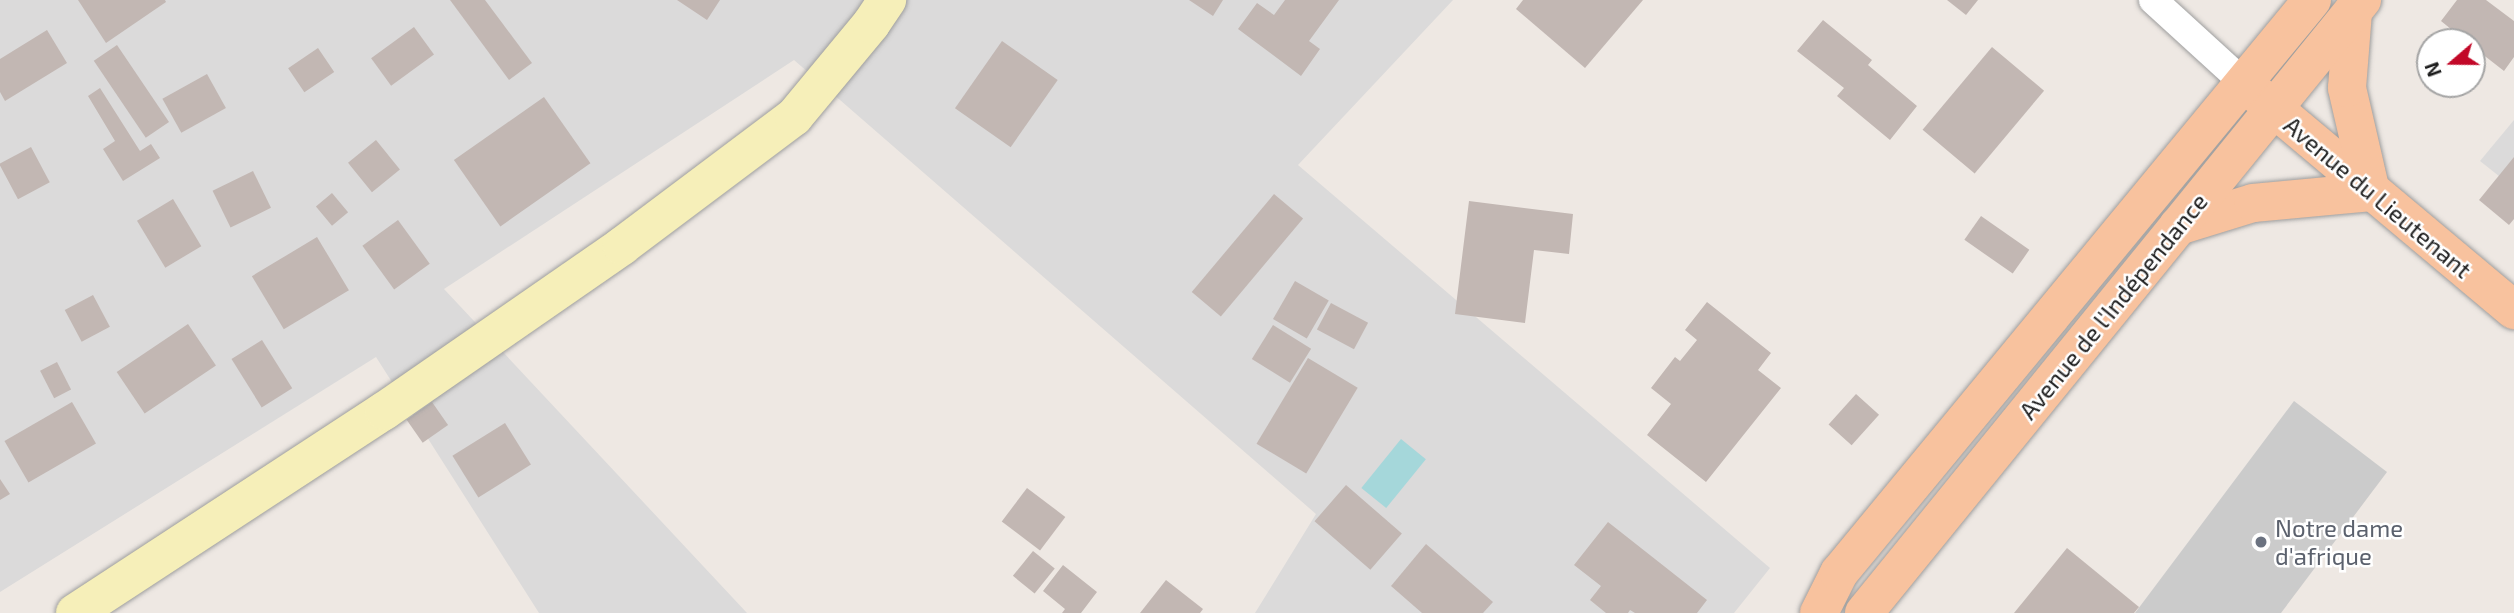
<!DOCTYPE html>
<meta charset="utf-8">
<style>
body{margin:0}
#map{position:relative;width:2514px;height:613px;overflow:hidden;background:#eee8e3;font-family:"Exo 2",sans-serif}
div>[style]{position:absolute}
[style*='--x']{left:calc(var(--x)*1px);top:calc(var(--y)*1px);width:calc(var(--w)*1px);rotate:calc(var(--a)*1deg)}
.residential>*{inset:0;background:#dbdada}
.religious>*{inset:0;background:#cbcbcb}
.water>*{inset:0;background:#a5d7da;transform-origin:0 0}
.building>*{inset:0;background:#c2b7b3;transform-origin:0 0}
.roads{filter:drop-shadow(0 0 2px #9e9e9e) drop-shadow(0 0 2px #9e9e9e)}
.street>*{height:28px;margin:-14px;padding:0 14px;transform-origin:14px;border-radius:14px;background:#fff}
.secondary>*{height:38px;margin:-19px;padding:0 19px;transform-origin:19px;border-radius:19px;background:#f6efb9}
.primary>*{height:38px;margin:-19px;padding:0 19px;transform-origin:19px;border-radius:19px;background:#f8c29e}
.dots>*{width:19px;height:19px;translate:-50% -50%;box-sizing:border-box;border:4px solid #fff;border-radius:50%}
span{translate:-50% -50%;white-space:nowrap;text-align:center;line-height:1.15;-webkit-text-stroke:5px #fff;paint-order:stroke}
.street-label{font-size:24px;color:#1d1d1d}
.worship-label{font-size:24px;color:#5b616d}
.left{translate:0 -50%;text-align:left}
.north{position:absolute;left:2416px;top:28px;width:70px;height:70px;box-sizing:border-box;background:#fff;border:2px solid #a5a5a5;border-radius:50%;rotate:250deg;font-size:19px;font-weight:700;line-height:28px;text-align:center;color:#1d1d1d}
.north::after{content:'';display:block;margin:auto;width:24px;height:32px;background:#c20828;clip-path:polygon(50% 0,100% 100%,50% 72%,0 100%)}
</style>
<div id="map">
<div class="residential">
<i style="clip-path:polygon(0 0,1453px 0,1298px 165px,1770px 568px,1734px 613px,1255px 613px,1316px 514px,794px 60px,444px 289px,747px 613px,539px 613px,376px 357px,0 592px)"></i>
<i style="clip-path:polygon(2514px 120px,2514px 188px,2480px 161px)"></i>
</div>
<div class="religious">
<i style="clip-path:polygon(2294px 401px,2387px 472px,2281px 613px,2135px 613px)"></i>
</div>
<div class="water">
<i style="left:1401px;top:439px;width:32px;height:63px;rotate:39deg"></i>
</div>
<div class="building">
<i style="clip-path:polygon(78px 0,165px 0,166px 2px,106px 43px)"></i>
<i style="clip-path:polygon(450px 0,485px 0,532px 63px,509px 80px)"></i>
<i style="clip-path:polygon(677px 0,720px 0,707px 20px)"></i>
<i style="clip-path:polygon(1189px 0,1223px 0,1213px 16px)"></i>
<i style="clip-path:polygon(1285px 0,1339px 0,1309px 41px,1320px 49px,1301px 76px,1238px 29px,1257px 3px,1274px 15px)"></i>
<i style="clip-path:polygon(1523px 0,1643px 0,1585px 68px,1516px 9px)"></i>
<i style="clip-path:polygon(1947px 0,1978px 0,1966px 15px)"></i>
<i style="clip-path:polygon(2457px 0,2486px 0,2514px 21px,2514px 57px,2504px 71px,2472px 46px,2472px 42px,2467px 42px,2441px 21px)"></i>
<i style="clip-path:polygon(1823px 20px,1872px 60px,1868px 65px,1917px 106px,1890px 140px,1837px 96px,1844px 88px,1797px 51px)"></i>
<i style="left:414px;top:27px;width:34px;height:53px;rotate:54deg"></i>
<i style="clip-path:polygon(47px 30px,67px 63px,5px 101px,0 92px,0 59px)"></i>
<i style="left:1002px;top:41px;width:68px;height:82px;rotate:35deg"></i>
<i style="left:117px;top:45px;width:93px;height:28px;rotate:56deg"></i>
<i style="left:1992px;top:47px;width:68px;height:108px;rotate:40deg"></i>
<i style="left:318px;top:48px;width:29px;height:36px;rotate:56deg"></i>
<i style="left:207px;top:74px;width:39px;height:51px;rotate:61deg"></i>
<i style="clip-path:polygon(100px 88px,140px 151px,151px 144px,160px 158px,123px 181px,103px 149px,115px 141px,88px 96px)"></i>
<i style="left:544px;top:97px;width:81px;height:110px;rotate:55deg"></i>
<i style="left:376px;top:140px;width:38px;height:36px;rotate:51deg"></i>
<i style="left:31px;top:147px;width:40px;height:36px;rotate:62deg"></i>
<i style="clip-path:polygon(2514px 157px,2514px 219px,2509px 225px,2479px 200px)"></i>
<i style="left:253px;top:171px;width:41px;height:45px;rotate:64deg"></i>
<i style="left:332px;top:193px;width:25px;height:21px;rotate:50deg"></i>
<i style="left:1274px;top:194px;width:38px;height:128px;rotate:40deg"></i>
<i style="left:173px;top:199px;width:55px;height:42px;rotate:59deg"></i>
<i style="clip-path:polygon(1469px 201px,1573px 214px,1569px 254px,1534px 250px,1525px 323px,1455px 314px)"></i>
<i style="left:1981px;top:216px;width:59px;height:29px;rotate:35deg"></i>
<i style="left:398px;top:220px;width:54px;height:44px;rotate:54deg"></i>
<i style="left:317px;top:237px;width:62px;height:76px;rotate:59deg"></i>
<i style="left:1295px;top:281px;width:39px;height:44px;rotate:30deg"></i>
<i style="left:93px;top:295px;width:36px;height:32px;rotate:62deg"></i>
<i style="clip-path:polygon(1707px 302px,1771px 353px,1758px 370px,1781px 388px,1706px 482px,1647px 435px,1671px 404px,1651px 388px,1675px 357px,1680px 361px,1697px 340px,1685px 330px)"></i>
<i style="left:1331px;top:303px;width:42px;height:30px;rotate:28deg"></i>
<i style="left:188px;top:324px;width:50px;height:86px;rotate:56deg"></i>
<i style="left:1273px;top:325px;width:45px;height:40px;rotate:32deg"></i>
<i style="left:262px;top:340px;width:57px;height:36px;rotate:58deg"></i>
<i style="left:1308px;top:358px;width:58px;height:100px;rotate:31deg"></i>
<i style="left:57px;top:362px;width:31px;height:19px;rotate:63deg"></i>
<i style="left:1856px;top:394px;width:31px;height:41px;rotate:42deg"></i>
<i style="left:72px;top:402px;width:48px;height:78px;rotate:60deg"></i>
<i style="left:432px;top:402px;width:28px;height:31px;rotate:55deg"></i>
<i style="left:505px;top:423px;width:49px;height:62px;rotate:58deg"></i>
<i style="clip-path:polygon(0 479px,10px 494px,0 500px)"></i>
<i style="left:1346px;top:485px;width:74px;height:48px;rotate:41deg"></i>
<i style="left:1027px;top:488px;width:48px;height:42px;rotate:37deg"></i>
<i style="clip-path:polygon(1608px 522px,1707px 600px,1697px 613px,1635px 613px,1630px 610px,1628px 613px,1606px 613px,1590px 600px,1601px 586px,1574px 565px)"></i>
<i style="clip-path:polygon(1426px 544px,1493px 602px,1483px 613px,1422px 613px,1391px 586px)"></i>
<i style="clip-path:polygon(2067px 548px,2139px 607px,2134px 613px,2014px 613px)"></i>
<i style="left:1033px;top:551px;width:28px;height:32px;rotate:39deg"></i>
<i style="clip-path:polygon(1063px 565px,1097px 592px,1081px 613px,1062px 613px,1065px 609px,1043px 591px)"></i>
<i style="clip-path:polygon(1166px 580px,1203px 609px,1200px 613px,1140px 613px)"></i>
</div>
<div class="roads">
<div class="street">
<i style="--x:2153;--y:0;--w:123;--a:42.4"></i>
</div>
<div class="secondary">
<i style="--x:75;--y:613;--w:369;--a:-33.2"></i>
<i style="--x:384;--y:411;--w:290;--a:-34.7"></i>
<i style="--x:622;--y:246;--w:215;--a:-36.9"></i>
<i style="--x:794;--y:117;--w:121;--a:-50.4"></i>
<i style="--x:871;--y:24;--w:29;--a:-56"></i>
</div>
<div class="primary">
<i style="--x:2253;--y:91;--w:341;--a:40"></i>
<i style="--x:2178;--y:226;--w:78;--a:-17"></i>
<i style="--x:2253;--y:203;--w:119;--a:-5.3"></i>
<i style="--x:2371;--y:192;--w:107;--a:-103"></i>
<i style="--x:2347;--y:88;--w:77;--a:-85.5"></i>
<i style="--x:1819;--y:613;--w:45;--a:-63.4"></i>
<i style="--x:1839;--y:573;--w:743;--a:-50.46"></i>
<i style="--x:1864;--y:613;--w:790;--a:-50.91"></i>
</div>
</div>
<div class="dots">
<i style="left:2261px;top:542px;background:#6b7280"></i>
</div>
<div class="street-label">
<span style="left:2378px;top:197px;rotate:40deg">Avenue du Lieutenant</span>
<span style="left:2113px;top:306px;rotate:-51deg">Avenue de l'Indépendance</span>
</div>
<div class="worship-label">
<span class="left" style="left:2275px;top:542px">Notre dame<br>d'afrique</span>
</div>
<div class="north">N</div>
</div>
